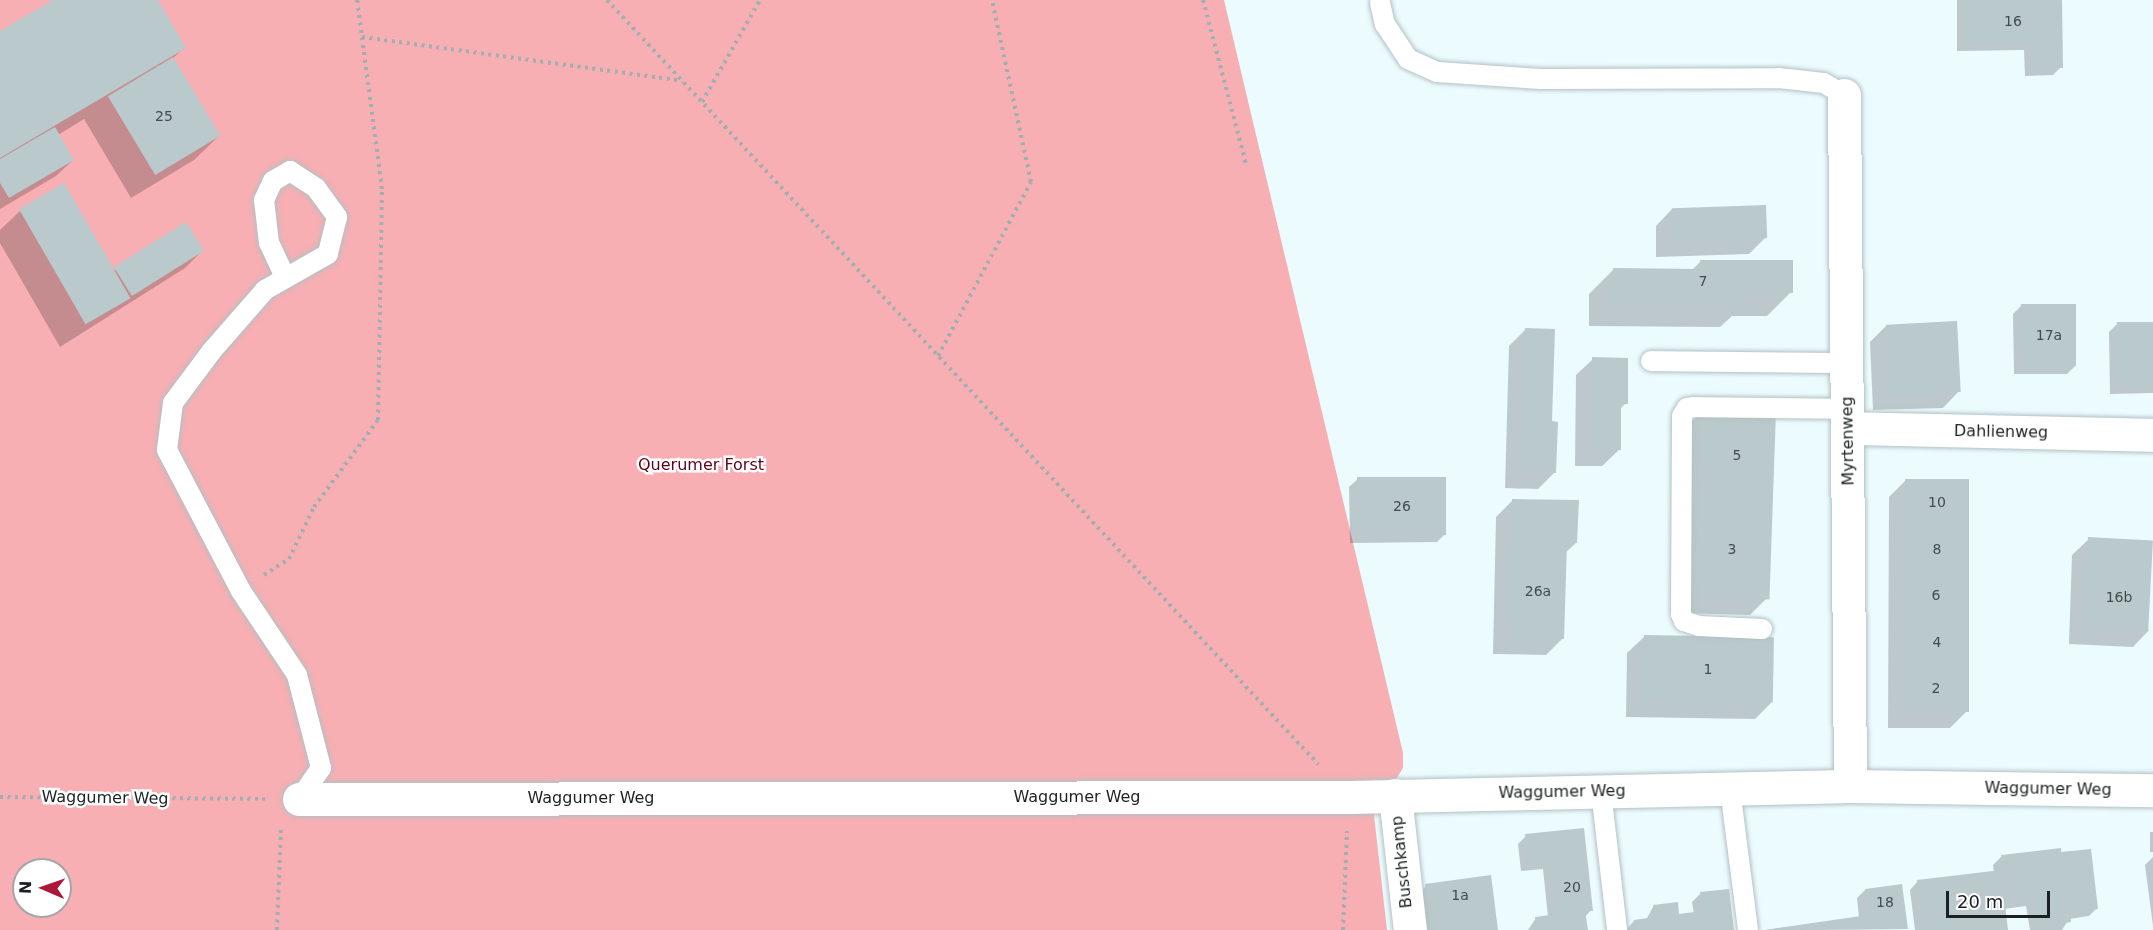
<!DOCTYPE html>
<style>
body{margin:0}
#map{position:relative;width:2153px;height:930px;overflow:hidden;background:#ecfbfe;font-family:"DejaVu Sans",sans-serif}
div>[style]{position:absolute}
[style*='--x']{left:calc(var(--x)*1px);top:calc(var(--y)*1px);width:calc(var(--w)*1px);rotate:calc(var(--a)*1deg)}
.green>*{inset:0;background:#f7afb3}
.shadow>*{inset:0;background:#0003;transform-origin:0 0}
.building>*{inset:0;background:#bac9cc;transform-origin:0 0}
.path>*{height:4px;margin-top:-2px;transform-origin:0;background:repeating-linear-gradient(90deg,#a2aeb0 0 3px,transparent 0 7.5px)}
.roads{filter:drop-shadow(0 0 2px #b2c1c4) drop-shadow(0 0 2px #b2c1c4)}
.lane>*{height:20px;margin:-10px;padding:0 10px;transform-origin:10px;border-radius:10px;background:#fff}
.street>*{height:33px;margin:-16.5px;padding:0 16.5px;transform-origin:16.5px;border-radius:16.5px;background:#fff}
span{translate:-50% -50%;white-space:nowrap;text-align:center;line-height:1.15;-webkit-text-stroke:5px #fff;paint-order:stroke}
.number-label{font-size:14px;color:#434b4c}
.number-label span{-webkit-text-stroke-width:0}
.street-label{font-size:16px;color:#1b2122}
.park-label{font-size:16px;color:#610019}
.north{position:absolute;left:12px;top:858px;width:60px;height:60px;box-sizing:border-box;background:#fff;border:2px solid #a4a6a7;border-radius:50%;rotate:272deg;font-size:16px;font-weight:700;line-height:24px;text-align:center;color:#1b2122}
.north::after{content:'';display:block;margin:auto;width:21px;height:27px;background:#ac173a;clip-path:polygon(50% 0,100% 100%,50% 72%,0 100%)}
.scale{position:absolute;left:1946px;top:891px;width:104px;height:27px;box-sizing:border-box;border:3px solid #1b2122;border-top:0;padding-left:8px;font-size:18px;line-height:21px;white-space:nowrap;color:#1b2122;-webkit-text-stroke:4px #fff;paint-order:stroke}
</style>
<div id="map">
<div class="green">
<i style="clip-path:polygon(evenodd,0 0,1224px 0,1403px 753px,1403px 768px,1374px 815px,1387px 930px,0 930px,0 0,24px 870px,60px 870px,60px 906px,24px 906px,24px 870px)"></i>
</div>
<div class="shadow">
<i style="clip-path:polygon(56px 0,156px 0,184px 48px,172px 59px,219px 136px,194px 160px,131px 198px,84px 119px,58px 135px,73px 160px,56px 176px,0 209px,0 33px)"></i>
<i style="clip-path:polygon(1957px 0,2060px 0,2061px 67px,2053px 75px,2025px 76px,2024px 50px,1957px 51px)"></i>
<i style="clip-path:polygon(1672px 209px,1765px 238px,1749px 254px,1656px 257px,1656px 226px)"></i>
<i style="clip-path:polygon(20px 211px,112px 271px,202px 251px,185px 268px,60px 347px,0 243px,0 230px)"></i>
<i style="clip-path:polygon(1701px 261px,1791px 292px,1767px 316px,1732px 316px,1720px 327px,1589px 326px,1589px 294px,1613px 270px,1691px 271px)"></i>
<i style="clip-path:polygon(2022px 305px,2075px 366px,2067px 374px,2014px 374px,2013px 314px)"></i>
<i style="clip-path:polygon(2153px 323px,2153px 393px,2110px 394px,2109px 332px,2117px 324px)"></i>
<i style="clip-path:polygon(1887px 325px,1959px 391px,1943px 408px,1873px 410px,1870px 342px)"></i>
<i style="clip-path:polygon(1526px 329px,1550px 423px,1555px 472px,1538px 489px,1505px 488px,1509px 346px)"></i>
<i style="clip-path:polygon(1593px 359px,1626px 403px,1619px 410px,1619px 450px,1602px 466px,1575px 466px,1576px 375px)"></i>
<i style="clip-path:polygon(1702px 412px,1767px 598px,1750px 615px,1678px 613px,1685px 428px)"></i>
<i style="clip-path:polygon(1358px 479px,1445px 534px,1437px 542px,1350px 543px,1349px 487px)"></i>
<i style="clip-path:polygon(1905px 481px,1967px 711px,1950px 728px,1888px 728px,1889px 497px)"></i>
<i style="clip-path:polygon(1512px 501px,1576px 543px,1565px 553px,1563px 638px,1546px 655px,1493px 654px,1496px 517px)"></i>
<i style="clip-path:polygon(2089px 539px,2149px 630px,2133px 647px,2069px 644px,2072px 555px)"></i>
<i style="clip-path:polygon(1644px 637px,1772px 702px,1755px 719px,1626px 717px,1627px 653px)"></i>
<i style="clip-path:polygon(1583px 830px,1591px 910px,1585px 917px,1586px 930px,1528px 930px,1536px 918px,1548px 917px,1543px 869px,1521px 871px,1518px 844px,1526px 836px)"></i>
<i style="left:2153px;top:832px;width:20px;height:3px;rotate:90deg"></i>
<i style="clip-path:polygon(2001px 857px,2097px 908px,2089px 916px,2069px 919px,2062px 930px,2030px 930px,2026px 906px,2004px 909px,2007px 930px,1915px 930px,1910px 890px,1918px 881px,1994px 872px,1993px 865px)"></i>
<i style="clip-path:polygon(2153px 857px,2153px 926px,2145px 865px)"></i>
<i style="clip-path:polygon(1426px 886px,1497px 930px,1422px 930px,1418px 894px)"></i>
<i style="clip-path:polygon(1865px 890px,1906px 929px,1765px 930px,1859px 918px,1857px 898px)"></i>
<i style="clip-path:polygon(1700px 894px,1732px 930px,1626px 930px,1634px 921px,1646px 920px,1653px 907px,1678px 916px,1694px 914px,1692px 902px)"></i>
</div>
<div class="building">
<i style="clip-path:polygon(53px 0,158px 0,186px 48px,0 158px,0 31px)"></i>
<i style="clip-path:polygon(1964px 0,2062px 0,2063px 68px,2032px 68px,2032px 43px,1965px 44px)"></i>
<i style="left:173px;top:57px;width:92px;height:76px;rotate:59deg"></i>
<i style="clip-path:polygon(55px 127px,74px 160px,9px 198px,0 183px,0 159px)"></i>
<i style="left:64px;top:183px;width:133px;height:52px;rotate:60deg"></i>
<i style="left:1766px;top:205px;width:33px;height:94px;rotate:88deg"></i>
<i style="left:186px;top:222px;width:34px;height:85px;rotate:58deg"></i>
<i style="clip-path:polygon(1700px 260px,1793px 260px,1793px 293px,1747px 292px,1746px 304px,1612px 303px,1613px 268px,1700px 269px)"></i>
<i style="left:2021px;top:304px;width:55px;height:62px"></i>
<i style="left:1957px;top:321px;width:71px;height:71px;rotate:87deg"></i>
<i style="left:2117px;top:322px;width:36px;height:64px"></i>
<i style="clip-path:polygon(1525px 328px,1555px 329px,1552px 421px,1558px 422px,1556px 473px,1521px 472px)"></i>
<i style="clip-path:polygon(1592px 357px,1628px 358px,1628px 404px,1621px 404px,1621px 450px,1591px 450px)"></i>
<i style="left:1701px;top:410px;width:75px;height:187px;rotate:2deg"></i>
<i style="left:1357px;top:477px;width:89px;height:58px"></i>
<i style="left:1905px;top:479px;width:64px;height:233px"></i>
<i style="clip-path:polygon(1512px 499px,1579px 500px,1577px 543px,1567px 543px,1564px 639px,1509px 638px)"></i>
<i style="left:2088px;top:537px;width:65px;height:91px;rotate:3deg"></i>
<i style="left:1644px;top:635px;width:130px;height:65px;rotate:1deg"></i>
<i style="clip-path:polygon(1584px 828px,1593px 911px,1585px 911px,1588px 930px,1537px 930px,1535px 917px,1557px 914px,1551px 861px,1528px 864px,1525px 834px)"></i>
<i style="clip-path:polygon(2061px 848px,2061px 852px,2091px 849px,2098px 909px,2070px 912px,2071px 922px,2038px 927px,2034px 899px,2006px 902px,2001px 855px)"></i>
<i style="clip-path:polygon(2001px 870px,2008px 930px,1924px 930px,1917px 880px)"></i>
<i style="clip-path:polygon(1491px 875px,1498px 930px,1431px 930px,1425px 884px)"></i>
<i style="clip-path:polygon(1902px 884px,1908px 929px,1765px 930px,1868px 915px,1865px 889px)"></i>
<i style="clip-path:polygon(1729px 889px,1734px 930px,1635px 930px,1634px 920px,1654px 917px,1653px 905px,1678px 902px,1679px 914px,1702px 911px,1700px 892px)"></i>
</div>
<div class="path">
<i style="--x:607;--y:0;--w:1044;--a:47.06"></i>
<i style="--x:1203;--y:0;--w:170;--a:75.3"></i>
<i style="--x:362;--y:37;--w:323;--a:7.8"></i>
<i style="--x:702;--y:102;--w:117;--a:-60.4"></i>
<i style="--x:938;--y:356;--w:197;--a:-61.9"></i>
<i style="--x:1031;--y:182;--w:186;--a:-102.1"></i>
<i style="--x:264;--y:575;--w:30;--a:-33"></i>
<i style="--x:289;--y:559;--w:58;--a:-64.3"></i>
<i style="--x:314;--y:507;--w:108;--a:-53.7"></i>
<i style="--x:378;--y:420;--w:231;--a:-89"></i>
<i style="--x:382;--y:189;--w:191;--a:-97.5"></i>
<i style="--x:0;--y:797;--w:265;--a:0.4"></i>
<i style="--x:277;--y:930;--w:103;--a:-87.8"></i>
<i style="--x:1343;--y:930;--w:99;--a:-87.7"></i>
</div>
<div class="roads">
<div class="lane">
<i style="--x:1380;--y:3;--w:22;--a:77"></i>
<i style="--x:1385;--y:24;--w:42;--a:56.7"></i>
<i style="--x:1408;--y:59;--w:32;--a:24"></i>
<i style="--x:1437;--y:72;--w:104;--a:3.9"></i>
<i style="--x:1541;--y:79;--w:238;--a:-0.2"></i>
<i style="--x:1779;--y:78;--w:45;--a:6.3"></i>
<i style="--x:1824;--y:83;--w:23;--a:31"></i>
<i style="--x:285;--y:277;--w:38;--a:-115"></i>
<i style="--x:269;--y:243;--w:43;--a:-96.6"></i>
<i style="--x:264;--y:200;--w:21;--a:-65"></i>
<i style="--x:273;--y:181;--w:20;--a:-30"></i>
<i style="--x:290;--y:171;--w:31;--a:33"></i>
<i style="--x:316;--y:188;--w:36;--a:54"></i>
<i style="--x:337;--y:217;--w:38;--a:104"></i>
<i style="--x:328;--y:254;--w:73;--a:150.3"></i>
<i style="--x:265;--y:290;--w:82;--a:131.1"></i>
<i style="--x:211;--y:352;--w:64;--a:126.7"></i>
<i style="--x:173;--y:403;--w:47;--a:97.3"></i>
<i style="--x:167;--y:450;--w:159;--a:62.3"></i>
<i style="--x:241;--y:591;--w:101;--a:56.3"></i>
<i style="--x:297;--y:675;--w:96;--a:75.5"></i>
<i style="--x:321;--y:768;--w:38;--a:125"></i>
<i style="--x:1651;--y:361;--w:196;--a:0.6"></i>
<i style="--x:1762;--y:629;--w:63;--a:-177.3"></i>
<i style="--x:1699;--y:626;--w:16;--a:-162"></i>
<i style="--x:1684;--y:621;--w:8;--a:-113"></i>
<i style="--x:1681;--y:614;--w:198;--a:-89.7"></i>
<i style="--x:1682;--y:416;--w:9;--a:-58"></i>
<i style="--x:1687;--y:408;--w:8;--a:-7"></i>
<i style="--x:1695;--y:407;--w:153;--a:0.7"></i>
<i style="--x:1730;--y:789;--w:142;--a:82.7"></i>
<i style="--x:1601;--y:791;--w:140;--a:83.4"></i>
</div>
<div class="street">
<i style="--x:1844;--y:95;--w:691;--a:89.5"></i>
<i style="--x:1849;--y:428;--w:304;--a:1.3"></i>
<i style="--x:1395;--y:795;--w:136;--a:83.7"></i>
<i style="--x:299;--y:799;--w:1050;--a:-0.11"></i>
<i style="--x:1349;--y:797;--w:501;--a:-1.26"></i>
<i style="--x:1850;--y:786;--w:303;--a:0.8"></i>
</div>
</div>
<div class="number-label">
<span style="left:2013px;top:21px">16</span>
<span style="left:164px;top:116px">25</span>
<span style="left:1703px;top:281px">7</span>
<span style="left:2049px;top:335px">17a</span>
<span style="left:1737px;top:455px">5</span>
<span style="left:1937px;top:502px">10</span>
<span style="left:1402px;top:506px">26</span>
<span style="left:1732px;top:549px">3</span>
<span style="left:1937px;top:549px">8</span>
<span style="left:1538px;top:591px">26a</span>
<span style="left:1936px;top:595px">6</span>
<span style="left:2119px;top:597px">16b</span>
<span style="left:1937px;top:642px">4</span>
<span style="left:1708px;top:669px">1</span>
<span style="left:1936px;top:688px">2</span>
<span style="left:1572px;top:887px">20</span>
<span style="left:1460px;top:895px">1a</span>
<span style="left:1885px;top:902px">18</span>
</div>
<div class="street-label">
<span style="left:2001px;top:432px;rotate:1deg">Dahlienweg</span>
<span style="left:1848px;top:441px;rotate:-91deg">Myrtenweg</span>
<span style="left:2048px;top:789px;rotate:1deg">Waggumer Weg</span>
<span style="left:1562px;top:792px;rotate:-1deg">Waggumer Weg</span>
<span style="left:1077px;top:797px">Waggumer Weg</span>
<span style="left:105px;top:798px;rotate:1deg">Waggumer Weg</span>
<span style="left:591px;top:798px">Waggumer Weg</span>
<span style="left:1402px;top:862px;rotate:-96deg">Buschkamp</span>
</div>
<div class="park-label">
<span style="left:701px;top:465px">Querumer Forst</span>
</div>
<div class="north">N</div>
<div class="scale">20 m</div>
</div>
